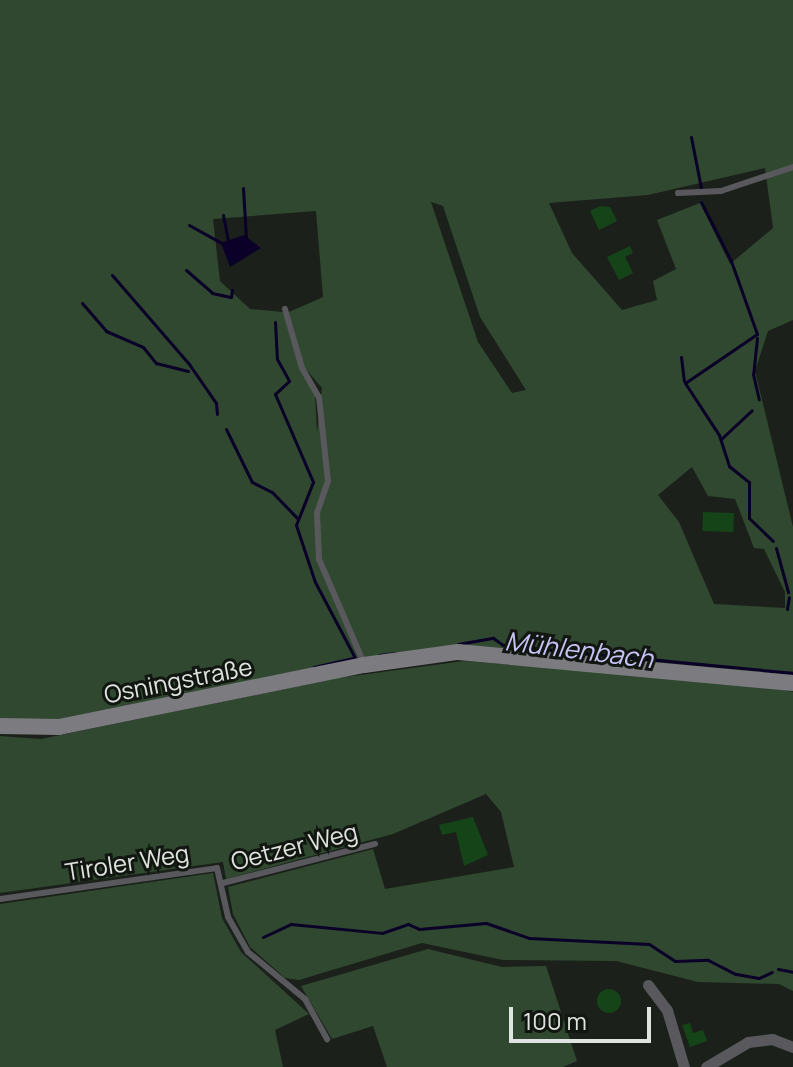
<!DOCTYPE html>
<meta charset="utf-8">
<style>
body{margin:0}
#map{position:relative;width:793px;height:1067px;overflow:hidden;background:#1b201b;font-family:Manrope,sans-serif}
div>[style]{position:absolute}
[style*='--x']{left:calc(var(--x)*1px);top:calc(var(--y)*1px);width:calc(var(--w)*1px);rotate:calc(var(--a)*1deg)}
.green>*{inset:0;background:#2f482f}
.water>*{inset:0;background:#0a0028}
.stream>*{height:3px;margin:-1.5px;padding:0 1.5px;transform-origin:1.5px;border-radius:1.5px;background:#0a0028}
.building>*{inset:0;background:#154418;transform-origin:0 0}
.round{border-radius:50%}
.service>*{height:6px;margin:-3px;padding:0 3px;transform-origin:3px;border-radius:3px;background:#59595d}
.minor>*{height:11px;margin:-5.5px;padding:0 5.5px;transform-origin:5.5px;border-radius:5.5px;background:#59595d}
.secondary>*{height:16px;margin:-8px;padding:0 8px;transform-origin:8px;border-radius:8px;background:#7b7b80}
span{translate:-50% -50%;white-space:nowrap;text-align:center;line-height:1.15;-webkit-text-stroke:6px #121611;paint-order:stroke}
.street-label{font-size:24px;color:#e0e4e0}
.water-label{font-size:26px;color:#c8c3f6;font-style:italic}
.scale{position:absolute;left:509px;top:1007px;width:142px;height:36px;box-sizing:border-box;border:4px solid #e0e4e0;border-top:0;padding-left:10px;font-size:24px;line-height:28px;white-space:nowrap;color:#e0e4e0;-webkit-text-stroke:6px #121611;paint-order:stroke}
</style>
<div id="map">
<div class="green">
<i style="clip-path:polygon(evenodd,0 0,793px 0,793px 320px,768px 331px,755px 371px,793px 527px,793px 677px,660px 659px,457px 647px,53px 722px,0 719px,0 0,765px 168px,773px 228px,730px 264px,700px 203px,657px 220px,676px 269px,653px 281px,657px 300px,622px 310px,572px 253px,549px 203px,648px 195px,765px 168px,0 0,431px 202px,443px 206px,480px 317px,526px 390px,512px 393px,478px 342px,431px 202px,0 0,316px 211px,323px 297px,289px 312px,304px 367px,322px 388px,317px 433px,315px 393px,303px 376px,283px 312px,250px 309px,220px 281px,213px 219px,316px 211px,0 0,692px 467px,708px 496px,735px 499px,754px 548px,764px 549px,785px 592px,785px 608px,714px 604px,679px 522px,658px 495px,692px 467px)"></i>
<i style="clip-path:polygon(464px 661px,758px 683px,793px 692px,793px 991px,779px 984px,698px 982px,616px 961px,503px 960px,422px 943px,299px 980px,285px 978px,250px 947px,233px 914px,228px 887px,373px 849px,385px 889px,514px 867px,501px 812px,486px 794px,393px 834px,226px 879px,223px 862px,0 893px,0 736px,41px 739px,338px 678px)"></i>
<i style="clip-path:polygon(213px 873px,222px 918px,241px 952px,309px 1014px,275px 1030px,283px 1067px,0 1067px,0 904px)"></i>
<i style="clip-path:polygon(428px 949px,502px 967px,546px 966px,577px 1061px,563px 1067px,387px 1067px,373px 1026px,332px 1039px,301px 986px)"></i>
</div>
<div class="water">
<i style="clip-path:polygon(244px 235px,261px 248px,230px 267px,221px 243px)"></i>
</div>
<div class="stream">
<i style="--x:691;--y:137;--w:52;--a:78.9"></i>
<i style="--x:243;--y:188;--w:51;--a:86.6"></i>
<i style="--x:701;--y:202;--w:66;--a:63"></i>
<i style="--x:731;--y:261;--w:77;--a:70.4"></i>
<i style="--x:757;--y:334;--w:87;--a:145.8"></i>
<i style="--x:685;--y:383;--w:62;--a:56.8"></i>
<i style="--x:719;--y:435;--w:33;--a:72"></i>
<i style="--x:729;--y:466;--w:26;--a:39"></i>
<i style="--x:749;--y:482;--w:36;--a:90"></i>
<i style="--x:749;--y:518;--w:33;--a:44"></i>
<i style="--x:223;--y:215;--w:26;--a:79"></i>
<i style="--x:189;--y:225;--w:39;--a:29"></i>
<i style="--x:186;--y:270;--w:35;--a:41"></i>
<i style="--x:212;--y:293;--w:19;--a:12"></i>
<i style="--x:231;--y:297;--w:7;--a:-82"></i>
<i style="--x:112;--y:275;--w:118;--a:49.1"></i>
<i style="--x:189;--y:364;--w:47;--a:55.3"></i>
<i style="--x:216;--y:403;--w:11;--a:85"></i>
<i style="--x:82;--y:303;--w:37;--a:49"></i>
<i style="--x:106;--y:331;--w:40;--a:23.4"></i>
<i style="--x:143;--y:347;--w:21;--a:51"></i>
<i style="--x:156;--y:363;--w:33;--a:14"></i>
<i style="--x:275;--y:322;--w:37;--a:87"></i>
<i style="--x:277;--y:359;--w:25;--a:61"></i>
<i style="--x:289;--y:381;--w:19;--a:137"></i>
<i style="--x:275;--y:394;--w:96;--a:66.6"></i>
<i style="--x:313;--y:482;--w:46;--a:111.6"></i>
<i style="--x:296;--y:525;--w:60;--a:71.6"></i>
<i style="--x:315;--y:582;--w:86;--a:62.2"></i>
<i style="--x:757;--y:338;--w:36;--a:96"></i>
<i style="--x:753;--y:374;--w:26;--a:77"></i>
<i style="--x:681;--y:357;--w:24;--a:83"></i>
<i style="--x:226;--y:429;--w:59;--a:63.9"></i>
<i style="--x:252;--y:482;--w:22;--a:27"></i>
<i style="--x:272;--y:492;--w:36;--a:46"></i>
<i style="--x:721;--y:439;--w:42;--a:-43.1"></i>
<i style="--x:776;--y:548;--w:46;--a:74.7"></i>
<i style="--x:787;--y:609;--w:12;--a:-81"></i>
<i style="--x:458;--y:644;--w:36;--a:-10"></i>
<i style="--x:493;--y:638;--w:12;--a:35"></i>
<i style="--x:503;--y:645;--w:291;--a:5.5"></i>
<i style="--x:379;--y:655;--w:16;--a:-7"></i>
<i style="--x:314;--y:667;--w:40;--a:-13"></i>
<i style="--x:263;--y:937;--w:31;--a:-25"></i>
<i style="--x:291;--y:924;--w:91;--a:5.6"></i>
<i style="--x:382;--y:933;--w:28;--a:-19"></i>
<i style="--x:408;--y:924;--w:12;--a:24"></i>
<i style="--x:419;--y:929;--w:67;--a:-5.1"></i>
<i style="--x:486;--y:923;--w:46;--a:19.2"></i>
<i style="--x:529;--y:938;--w:120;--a:2.9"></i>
<i style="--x:649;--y:944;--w:31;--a:33"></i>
<i style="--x:675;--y:961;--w:33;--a:-2"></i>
<i style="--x:708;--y:960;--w:31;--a:27"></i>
<i style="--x:736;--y:974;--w:23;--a:10"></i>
<i style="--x:759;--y:978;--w:14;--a:-25"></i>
<i style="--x:778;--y:969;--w:15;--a:11"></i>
</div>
<div class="building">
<i style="clip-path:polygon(600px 206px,610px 207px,617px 221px,599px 230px,590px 211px)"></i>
<i style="clip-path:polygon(630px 246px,633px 253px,625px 257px,633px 273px,619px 280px,607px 257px)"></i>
<i style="left:703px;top:512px;width:31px;height:19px;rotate:2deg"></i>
<i style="clip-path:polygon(473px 817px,488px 855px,464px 866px,456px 832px,442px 835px,439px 825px)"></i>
<i class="round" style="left:597px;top:989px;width:24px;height:24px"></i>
<i style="clip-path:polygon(690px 1023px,693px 1033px,703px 1030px,707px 1041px,690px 1047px,682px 1025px)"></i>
</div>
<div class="service">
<i style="--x:678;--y:193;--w:43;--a:-2.7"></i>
<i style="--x:721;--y:191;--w:76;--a:-18.4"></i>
<i style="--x:285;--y:309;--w:61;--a:73.9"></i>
<i style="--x:302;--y:368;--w:34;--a:60"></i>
<i style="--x:319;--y:397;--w:84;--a:83.9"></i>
<i style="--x:328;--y:481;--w:34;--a:109"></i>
<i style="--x:317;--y:513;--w:46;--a:87.5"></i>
<i style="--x:319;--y:559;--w:111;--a:66.7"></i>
<i style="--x:223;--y:883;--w:157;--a:-14.4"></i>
<i style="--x:0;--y:899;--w:219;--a:-8.1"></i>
<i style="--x:217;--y:868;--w:50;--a:77.3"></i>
<i style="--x:228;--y:917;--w:40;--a:60.3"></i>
<i style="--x:248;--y:952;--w:74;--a:39.5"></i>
<i style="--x:305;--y:999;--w:46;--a:61.2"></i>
</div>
<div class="minor">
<i style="--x:648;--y:985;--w:31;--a:53"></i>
<i style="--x:667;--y:1010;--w:59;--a:73.4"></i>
<i style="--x:706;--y:1067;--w:49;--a:-30.8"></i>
<i style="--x:748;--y:1042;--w:24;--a:-7"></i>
<i style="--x:772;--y:1039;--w:22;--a:21"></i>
</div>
<div class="secondary">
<i style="--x:0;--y:726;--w:59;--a:1"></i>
<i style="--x:59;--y:727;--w:311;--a:-11.5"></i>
<i style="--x:364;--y:665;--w:95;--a:-7.9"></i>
<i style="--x:458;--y:652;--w:336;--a:5.3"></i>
</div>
<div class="street-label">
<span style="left:178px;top:680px;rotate:-11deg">Osningstraße</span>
<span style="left:294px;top:846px;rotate:-14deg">Oetzer Weg</span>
<span style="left:127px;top:862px;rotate:-9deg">Tiroler Weg</span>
</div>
<div class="water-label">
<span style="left:579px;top:650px;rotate:7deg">Mühlenbach</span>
</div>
<div class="scale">100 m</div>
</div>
